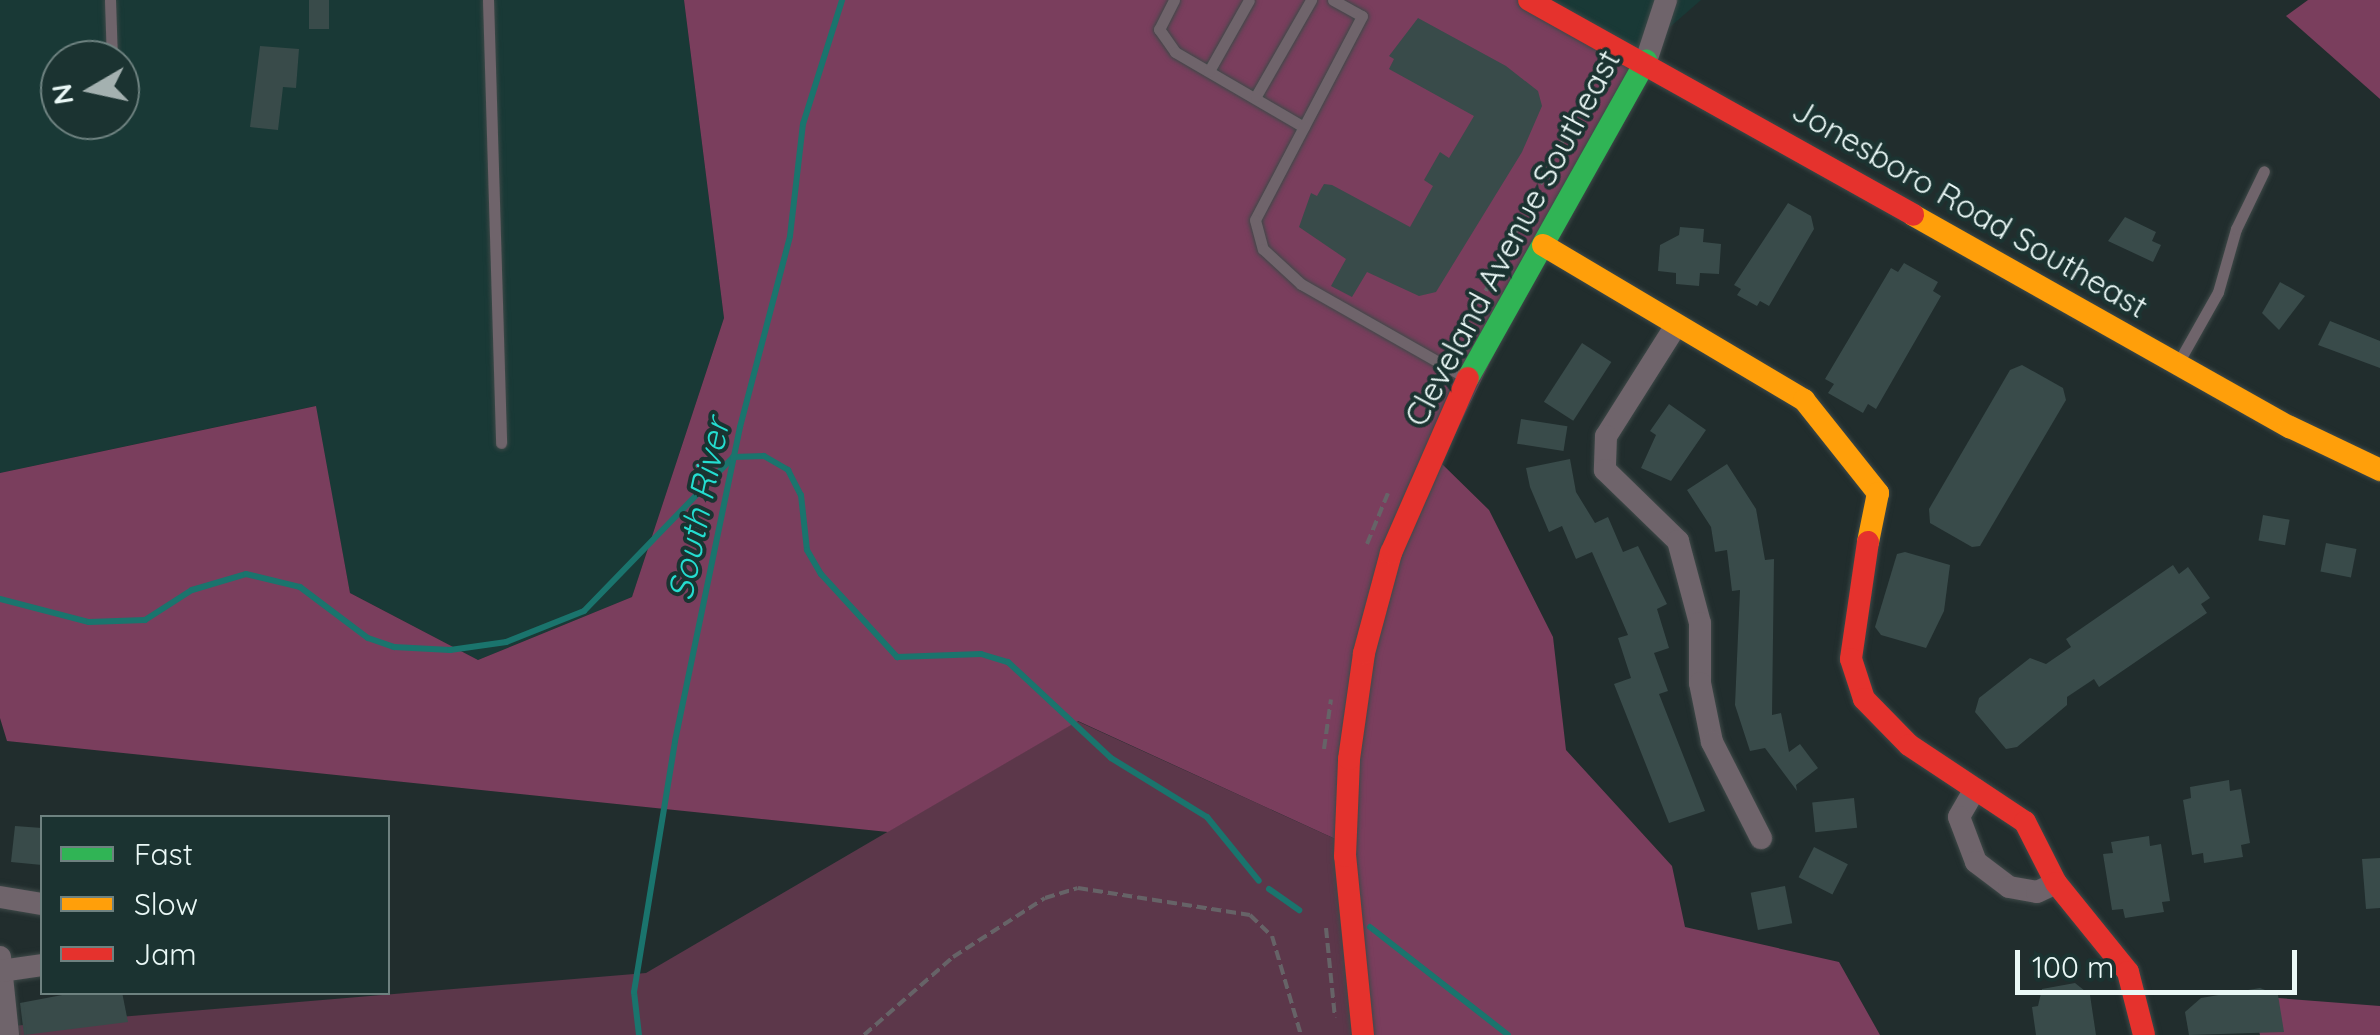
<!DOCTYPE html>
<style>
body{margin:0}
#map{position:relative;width:2380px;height:1035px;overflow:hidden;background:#212d2d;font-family:Quicksand,sans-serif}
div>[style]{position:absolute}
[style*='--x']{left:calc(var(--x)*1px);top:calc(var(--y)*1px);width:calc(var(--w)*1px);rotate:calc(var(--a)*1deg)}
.built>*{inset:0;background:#193936}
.green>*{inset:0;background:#5c374a}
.forest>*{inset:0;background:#7a3e5d}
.stream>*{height:6px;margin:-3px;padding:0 3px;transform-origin:3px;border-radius:3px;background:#1a746d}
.building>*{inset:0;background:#394b4a;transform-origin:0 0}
.path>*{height:4px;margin-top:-2px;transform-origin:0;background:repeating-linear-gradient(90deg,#666367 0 10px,transparent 0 15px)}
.roads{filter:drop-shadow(0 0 2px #3e4948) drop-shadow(0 0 2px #3e4948)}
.lane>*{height:11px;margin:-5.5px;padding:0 5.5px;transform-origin:5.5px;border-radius:5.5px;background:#6f646b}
.street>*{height:22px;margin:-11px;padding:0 11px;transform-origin:11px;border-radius:11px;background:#6f646b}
.fast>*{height:22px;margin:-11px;padding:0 11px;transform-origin:11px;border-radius:11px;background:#30b455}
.slow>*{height:22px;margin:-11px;padding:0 11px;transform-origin:11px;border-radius:11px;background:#ff9f0a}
.jam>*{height:22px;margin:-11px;padding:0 11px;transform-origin:11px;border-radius:11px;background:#e5322d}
span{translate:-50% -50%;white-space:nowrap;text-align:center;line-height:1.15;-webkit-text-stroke:8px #1b3331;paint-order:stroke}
.street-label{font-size:32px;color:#eaf8f6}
.water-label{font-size:35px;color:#24ddd0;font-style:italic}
.legend{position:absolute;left:40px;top:815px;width:350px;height:180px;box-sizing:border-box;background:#1b3331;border:2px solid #6e8280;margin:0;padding:12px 18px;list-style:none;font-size:30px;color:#eaf8f6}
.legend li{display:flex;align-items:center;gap:20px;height:50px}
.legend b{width:50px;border:2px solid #6e8280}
.north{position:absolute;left:40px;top:40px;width:100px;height:100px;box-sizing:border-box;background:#1b3331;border:2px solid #6e8280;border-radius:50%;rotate:261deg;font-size:28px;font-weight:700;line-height:40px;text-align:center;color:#eaf8f6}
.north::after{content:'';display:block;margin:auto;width:35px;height:45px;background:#a4b1b0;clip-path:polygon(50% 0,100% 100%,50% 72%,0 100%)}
.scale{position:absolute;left:2015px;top:950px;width:282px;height:45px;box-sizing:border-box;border:5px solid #eaf8f6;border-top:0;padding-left:12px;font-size:30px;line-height:35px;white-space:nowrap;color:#eaf8f6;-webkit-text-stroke:8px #1b3331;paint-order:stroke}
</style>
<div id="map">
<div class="built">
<i style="clip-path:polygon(evenodd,0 0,684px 0,724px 318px,632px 597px,478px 660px,350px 593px,315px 406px,0 473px,0 0,60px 60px,120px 60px,120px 120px,60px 120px,60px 60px)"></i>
<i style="clip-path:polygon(1532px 0,1701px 0,1639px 54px)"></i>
</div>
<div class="green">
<i style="clip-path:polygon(1077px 721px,1355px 848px,1367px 1035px,0 1035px,0 1027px,646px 973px)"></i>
</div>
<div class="forest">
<i style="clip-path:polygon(684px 0,1532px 0,1640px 55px,1441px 463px,1489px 510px,1553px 637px,1566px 750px,1672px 866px,1685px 927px,1839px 962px,1880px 1035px,1367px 1035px,1355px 848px,1078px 721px,888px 832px,7px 741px,0 718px,0 473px,316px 406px,350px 593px,478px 660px,632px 597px,724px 318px)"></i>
<i style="clip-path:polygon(2308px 0,2380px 0,2380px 99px,2286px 16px)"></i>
<i style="clip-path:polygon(2251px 996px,2380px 1006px,2380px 1035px,2260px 1035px)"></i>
</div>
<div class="stream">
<i style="--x:0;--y:599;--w:92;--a:14.5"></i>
<i style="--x:89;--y:622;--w:56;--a:-2"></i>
<i style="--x:145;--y:620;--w:56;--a:-32.6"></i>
<i style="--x:192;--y:590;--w:56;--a:-16.5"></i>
<i style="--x:246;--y:574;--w:56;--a:13.5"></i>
<i style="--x:300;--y:587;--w:85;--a:36.9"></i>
<i style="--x:368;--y:638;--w:28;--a:19"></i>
<i style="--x:394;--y:647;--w:56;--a:3.1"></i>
<i style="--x:450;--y:650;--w:57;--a:-8.1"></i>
<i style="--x:506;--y:642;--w:84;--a:-21.7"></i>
<i style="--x:584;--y:611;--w:214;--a:-45.9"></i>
<i style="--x:733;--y:457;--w:31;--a:-2"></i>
<i style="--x:764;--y:456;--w:28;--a:30"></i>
<i style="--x:788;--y:470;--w:28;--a:63"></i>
<i style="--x:801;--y:495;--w:55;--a:83.8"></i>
<i style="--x:807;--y:550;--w:28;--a:60"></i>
<i style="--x:821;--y:574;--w:113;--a:47.5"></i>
<i style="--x:897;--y:657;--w:84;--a:-2"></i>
<i style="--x:981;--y:654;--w:28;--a:17"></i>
<i style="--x:1008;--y:662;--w:141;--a:43"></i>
<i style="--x:1111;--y:758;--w:113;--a:31.6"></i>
<i style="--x:1207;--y:817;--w:82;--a:50.9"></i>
<i style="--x:1269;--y:889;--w:37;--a:35"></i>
<i style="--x:1370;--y:927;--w:175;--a:38"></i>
<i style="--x:639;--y:1035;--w:43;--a:-96.6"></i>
<i style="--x:634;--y:992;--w:254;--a:-80.7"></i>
<i style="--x:675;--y:741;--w:321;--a:-78.3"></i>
<i style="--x:740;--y:427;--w:197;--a:-75.3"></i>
<i style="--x:790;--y:236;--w:113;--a:-83.4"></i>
<i style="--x:803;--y:124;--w:130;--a:-72.5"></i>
</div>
<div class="building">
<i style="left:309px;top:0;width:20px;height:29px"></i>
<i style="clip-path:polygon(1418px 18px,1506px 66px,1538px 91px,1542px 106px,1522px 152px,1436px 292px,1419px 296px,1367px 272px,1352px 297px,1331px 286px,1346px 259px,1299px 227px,1311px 193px,1317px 196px,1324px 184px,1332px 185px,1410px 227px,1433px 186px,1424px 180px,1440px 152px,1449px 158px,1474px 116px,1389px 69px,1394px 59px,1389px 56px)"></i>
<i style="clip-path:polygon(260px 46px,299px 49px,296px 88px,283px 87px,278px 130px,250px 127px)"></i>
<i style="clip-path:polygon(1788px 203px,1811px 216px,1814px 229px,1769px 306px,1760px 301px,1757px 306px,1737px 295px,1741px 289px,1734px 285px)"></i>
<i style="clip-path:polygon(2125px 217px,2156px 232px,2152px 241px,2161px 245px,2153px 262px,2108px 241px)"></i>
<i style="clip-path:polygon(1680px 227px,1704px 229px,1703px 242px,1721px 244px,1719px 274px,1700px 273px,1699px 286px,1676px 284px,1676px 273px,1658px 271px,1660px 245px,1679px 235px)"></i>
<i style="clip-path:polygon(1904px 263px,1938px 282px,1933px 291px,1941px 296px,1876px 409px,1868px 404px,1863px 413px,1828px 393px,1834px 384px,1825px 379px,1891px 268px,1898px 272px)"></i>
<i style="clip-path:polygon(2280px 282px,2305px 296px,2279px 330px,2262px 313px)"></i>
<i style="clip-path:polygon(2330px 321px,2380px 341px,2380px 368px,2318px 345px)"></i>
<i style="left:1582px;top:343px;width:35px;height:70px;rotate:33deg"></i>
<i style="clip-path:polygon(2022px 365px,2063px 388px,2066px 400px,1980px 546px,1972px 547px,1930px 523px,1929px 509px,2010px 370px)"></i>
<i style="clip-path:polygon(1669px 404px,1706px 430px,1671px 481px,1641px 468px,1656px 435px,1650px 431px)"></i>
<i style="left:1521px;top:419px;width:47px;height:25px;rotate:9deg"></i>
<i style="clip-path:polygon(1570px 459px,1576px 492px,1595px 523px,1608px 517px,1623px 552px,1638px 546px,1667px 604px,1657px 609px,1669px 648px,1654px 653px,1668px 691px,1659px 694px,1705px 811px,1669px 823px,1614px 684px,1631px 678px,1618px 638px,1628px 635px,1614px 602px,1592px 552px,1576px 559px,1562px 526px,1549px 532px,1530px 487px,1526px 468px)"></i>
<i style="clip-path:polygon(1727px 464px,1756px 509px,1765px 560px,1774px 559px,1772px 715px,1781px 713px,1789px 752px,1800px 744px,1818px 768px,1796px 785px,1797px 791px,1765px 748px,1750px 751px,1735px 705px,1740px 590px,1732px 591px,1727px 550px,1715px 552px,1711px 527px,1687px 490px)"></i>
<i style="left:2263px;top:515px;width:27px;height:26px;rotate:10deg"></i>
<i style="left:2326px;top:543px;width:31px;height:29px;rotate:11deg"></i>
<i style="clip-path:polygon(1905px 552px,1950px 565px,1944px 611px,1926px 648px,1881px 635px,1875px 627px,1897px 554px)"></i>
<i style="clip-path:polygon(2173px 565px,2179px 574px,2188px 567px,2210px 598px,2201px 604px,2207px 613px,2099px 687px,2094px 679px,2067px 697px,2067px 705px,2017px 747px,2006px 749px,1975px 712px,1979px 698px,2030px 658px,2046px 664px,2071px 647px,2066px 639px)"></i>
<i style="clip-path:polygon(2229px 780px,2230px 791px,2241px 789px,2250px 843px,2241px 845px,2243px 857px,2204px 863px,2203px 853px,2192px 855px,2183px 800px,2191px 798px,2190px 787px)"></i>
<i style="left:1854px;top:798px;width:30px;height:42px;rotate:84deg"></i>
<i style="clip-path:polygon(15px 826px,42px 828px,42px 865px,11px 862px)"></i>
<i style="clip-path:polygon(2149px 836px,2150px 846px,2161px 844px,2170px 901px,2162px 902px,2164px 912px,2125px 918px,2123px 909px,2112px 910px,2103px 854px,2113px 853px,2111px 842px)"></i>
<i style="left:1814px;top:847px;width:38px;height:34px;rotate:27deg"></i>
<i style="clip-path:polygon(2380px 858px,2380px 908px,2366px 909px,2362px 859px)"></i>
<i style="left:1785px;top:886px;width:38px;height:35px;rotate:79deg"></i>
<i style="clip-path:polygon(2075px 983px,2090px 995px,2096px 1035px,2036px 1035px,2032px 1007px,2038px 1006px,2042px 989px)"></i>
<i style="clip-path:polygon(2260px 988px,2278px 995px,2284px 1032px,2189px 1035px,2185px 1012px,2201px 998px)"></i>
<i style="clip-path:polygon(78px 992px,122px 992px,128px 1022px,24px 1035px,20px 1003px)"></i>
</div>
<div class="path">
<i style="--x:1465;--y:331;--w:296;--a:-62.8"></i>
<i style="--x:1367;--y:544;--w:55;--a:-67.6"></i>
<i style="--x:1324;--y:749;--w:50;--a:-82"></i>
<i style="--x:1326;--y:928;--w:90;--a:84.3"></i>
<i style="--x:864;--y:1035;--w:118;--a:-41.2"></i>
<i style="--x:953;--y:957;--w:109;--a:-32.7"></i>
<i style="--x:1045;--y:898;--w:34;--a:-17"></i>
<i style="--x:1078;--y:888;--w:174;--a:8.9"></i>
<i style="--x:1250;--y:915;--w:30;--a:44"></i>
<i style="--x:1272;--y:936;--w:103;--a:73.7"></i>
</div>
<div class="roads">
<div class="lane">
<i style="--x:110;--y:0;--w:60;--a:88.1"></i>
<i style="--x:488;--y:0;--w:443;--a:88.3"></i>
<i style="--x:1174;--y:0;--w:33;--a:117"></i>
<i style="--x:1159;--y:29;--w:28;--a:55"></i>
<i style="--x:1175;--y:52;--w:149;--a:30.2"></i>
<i style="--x:1333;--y:0;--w:33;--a:29"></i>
<i style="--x:1362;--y:16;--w:230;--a:117.7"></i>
<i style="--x:1255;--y:220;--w:30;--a:75"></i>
<i style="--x:1263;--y:249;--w:52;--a:42.6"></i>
<i style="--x:1301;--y:284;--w:192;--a:29.6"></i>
<i style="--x:1209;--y:71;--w:81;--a:-60.6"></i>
<i style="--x:1256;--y:96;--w:111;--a:-60.2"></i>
<i style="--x:2178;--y:363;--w:81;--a:-60.6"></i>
<i style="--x:2218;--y:292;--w:66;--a:-74.1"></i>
<i style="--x:2236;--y:229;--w:64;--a:-64.2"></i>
</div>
<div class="street">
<i style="--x:1646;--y:61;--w:64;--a:-71.8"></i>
<i style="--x:1675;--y:327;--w:129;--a:122.3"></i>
<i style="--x:1606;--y:436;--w:34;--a:92"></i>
<i style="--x:1605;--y:470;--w:102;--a:44.2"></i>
<i style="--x:1678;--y:541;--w:85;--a:75"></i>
<i style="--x:1700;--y:623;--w:60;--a:90"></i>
<i style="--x:1700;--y:683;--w:60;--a:78.5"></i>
<i style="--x:1712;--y:742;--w:108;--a:63"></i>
<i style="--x:1975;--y:789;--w:32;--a:120"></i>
<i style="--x:1959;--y:817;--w:48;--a:69.3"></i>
<i style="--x:1976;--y:862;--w:41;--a:37.1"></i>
<i style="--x:2009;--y:887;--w:28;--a:10"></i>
<i style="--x:2037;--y:892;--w:21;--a:-25"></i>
<i style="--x:0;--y:897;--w:43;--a:9.5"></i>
<i style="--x:0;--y:957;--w:78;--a:84.1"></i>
<i style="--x:1;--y:971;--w:41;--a:-8.3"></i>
</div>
<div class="fast">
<i style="--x:1468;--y:378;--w:364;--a:-60.7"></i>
</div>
<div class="slow">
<i style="--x:1913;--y:215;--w:433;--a:29.4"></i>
<i style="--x:2290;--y:427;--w:100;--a:25.5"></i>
<i style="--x:1543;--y:245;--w:304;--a:30.7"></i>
<i style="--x:1804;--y:400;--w:119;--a:51.5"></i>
<i style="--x:1878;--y:493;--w:50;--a:101.5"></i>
</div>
<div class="jam">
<i style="--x:1529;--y:0;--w:440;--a:29.2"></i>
<i style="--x:1868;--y:542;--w:118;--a:98.3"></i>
<i style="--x:1851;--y:659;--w:42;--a:72"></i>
<i style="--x:1864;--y:699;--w:64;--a:45.6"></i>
<i style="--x:1909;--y:745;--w:139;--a:33.6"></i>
<i style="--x:2025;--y:822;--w:68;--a:63.1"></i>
<i style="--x:2056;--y:883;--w:114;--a:51"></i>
<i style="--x:2128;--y:972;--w:65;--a:75.7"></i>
<i style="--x:1363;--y:1035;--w:180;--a:-95.7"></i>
<i style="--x:1345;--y:856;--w:97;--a:-87.6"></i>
<i style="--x:1349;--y:759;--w:107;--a:-81.9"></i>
<i style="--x:1364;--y:653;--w:104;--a:-74.9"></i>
<i style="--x:1391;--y:553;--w:191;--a:-66.3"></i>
</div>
</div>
<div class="street-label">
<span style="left:1970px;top:208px;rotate:30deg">Jonesboro Road Southeast</span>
<span style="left:1512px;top:238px;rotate:-62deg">Cleveland Avenue Southeast</span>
</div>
<div class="water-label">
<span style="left:698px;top:509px;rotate:-78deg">South River</span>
</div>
<ul class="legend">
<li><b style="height:12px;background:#30b455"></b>Fast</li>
<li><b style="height:12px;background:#ff9f0a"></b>Slow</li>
<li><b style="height:12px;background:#e5322d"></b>Jam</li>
</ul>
<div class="north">N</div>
<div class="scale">100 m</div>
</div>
